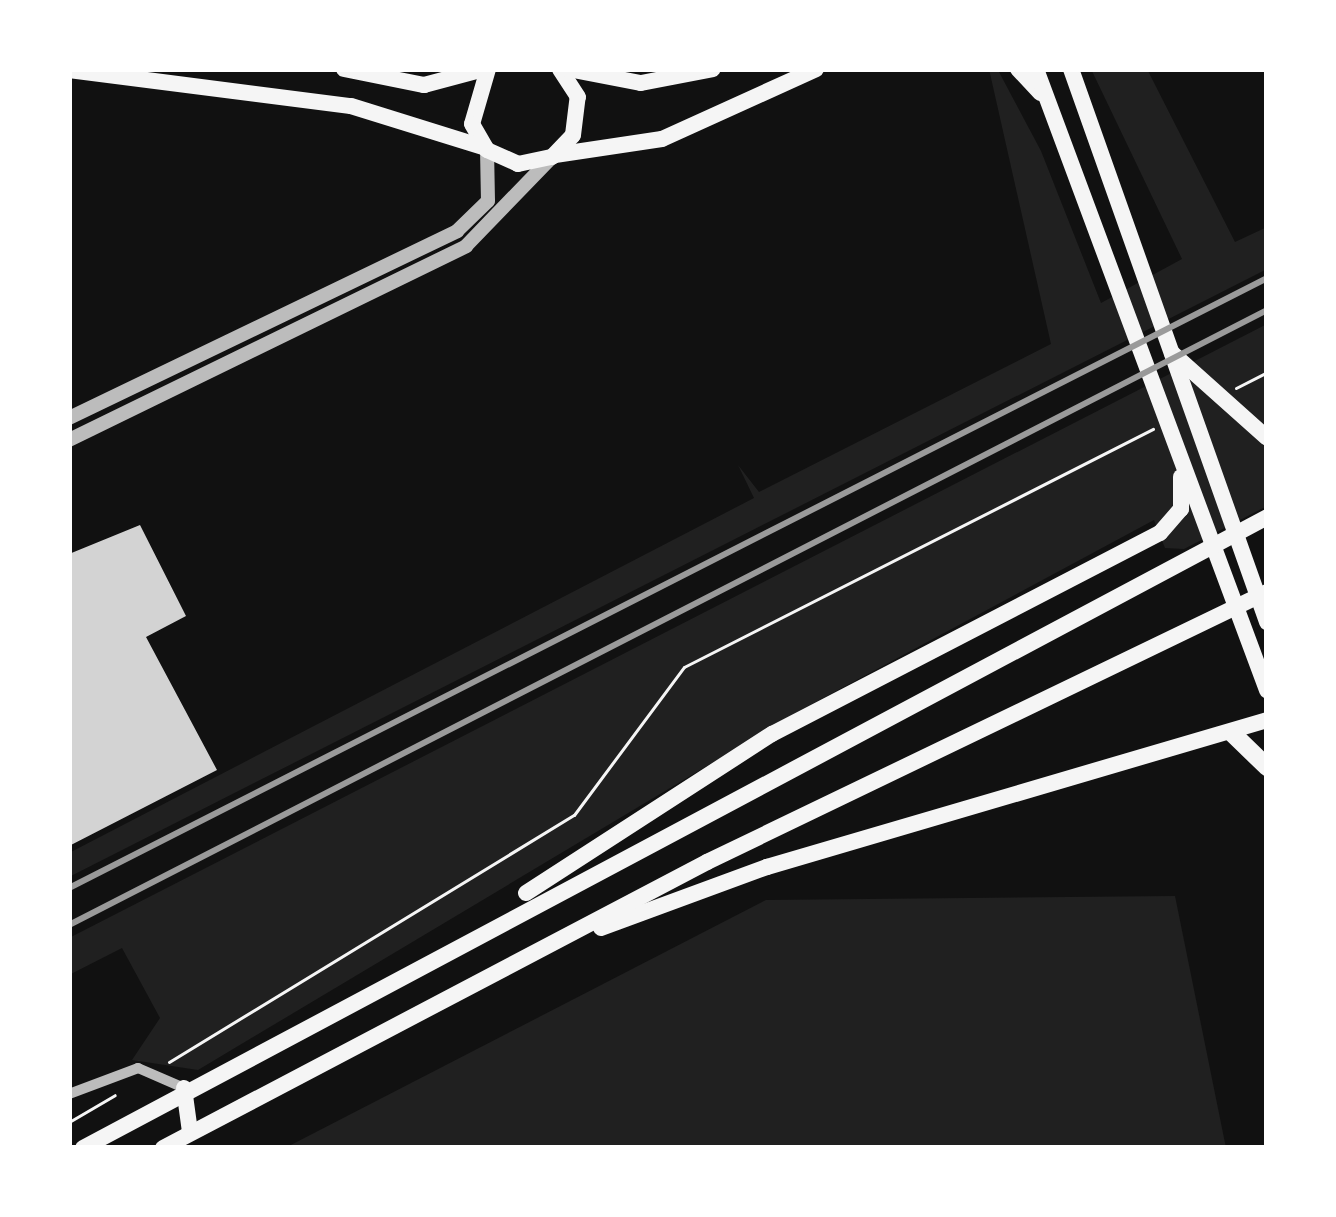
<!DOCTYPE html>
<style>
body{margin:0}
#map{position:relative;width:1336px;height:1217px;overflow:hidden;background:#111;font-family:Barlow,sans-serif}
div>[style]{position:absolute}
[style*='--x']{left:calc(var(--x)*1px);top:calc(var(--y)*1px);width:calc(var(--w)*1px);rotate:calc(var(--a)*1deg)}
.green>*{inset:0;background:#202020}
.building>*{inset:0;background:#d3d3d3}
.path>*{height:3px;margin:-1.5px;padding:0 1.5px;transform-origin:1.5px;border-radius:1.5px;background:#f5f5f5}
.minor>*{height:10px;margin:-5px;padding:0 5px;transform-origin:5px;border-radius:5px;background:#bcbcbc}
.tertiary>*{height:14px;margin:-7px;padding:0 7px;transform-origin:7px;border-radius:7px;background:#bcbcbc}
.primary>*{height:16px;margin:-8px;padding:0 8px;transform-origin:8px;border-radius:8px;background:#f5f5f5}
.trunk>*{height:16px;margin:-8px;padding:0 8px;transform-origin:8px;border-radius:8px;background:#f5f5f5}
.motorway>*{height:18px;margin:-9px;padding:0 9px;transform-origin:9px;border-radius:9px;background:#f5f5f5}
.rail>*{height:6px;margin:-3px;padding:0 3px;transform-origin:3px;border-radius:3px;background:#9a9a9a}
span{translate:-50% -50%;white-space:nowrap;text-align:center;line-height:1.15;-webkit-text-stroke:12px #fff;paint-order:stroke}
.frame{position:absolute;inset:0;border:72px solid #fff;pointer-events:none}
</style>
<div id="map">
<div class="green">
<i style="clip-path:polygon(989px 69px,999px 72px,1041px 151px,1101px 303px,1182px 259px,1091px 69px,1147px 69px,1235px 242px,1267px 227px,1267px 269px,69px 877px,69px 853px,754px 498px,738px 465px,759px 492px,1051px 344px)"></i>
<i style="clip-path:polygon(1267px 324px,1267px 506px,1184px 549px,1165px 548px,1154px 520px,799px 711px,198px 1070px,132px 1060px,160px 1018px,122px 948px,69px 975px,69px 938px)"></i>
<i style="clip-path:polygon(1175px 896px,1226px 1148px,285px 1148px,766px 900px)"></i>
</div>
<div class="building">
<i style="clip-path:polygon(140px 525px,186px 616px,146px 637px,217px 770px,69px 846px,69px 554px)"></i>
</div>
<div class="path">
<i style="--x:1236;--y:388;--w:35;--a:-27"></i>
<i style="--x:169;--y:1062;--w:474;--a:-31.4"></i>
<i style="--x:574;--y:815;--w:184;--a:-53.4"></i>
<i style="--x:684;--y:667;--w:526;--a:-26.91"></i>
<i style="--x:69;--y:1122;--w:53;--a:-30.4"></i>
</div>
<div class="minor">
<i style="--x:69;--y:1094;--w:74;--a:-20.6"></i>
<i style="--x:138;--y:1068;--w:50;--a:23.5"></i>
</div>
<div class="tertiary">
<i style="--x:69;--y:418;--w:431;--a:-25.7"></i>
<i style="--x:457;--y:231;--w:43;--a:-44.1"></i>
<i style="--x:488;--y:201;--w:51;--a:-91.1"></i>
<i style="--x:69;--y:440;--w:442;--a:-26"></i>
<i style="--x:466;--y:246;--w:124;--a:-46"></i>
</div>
<div class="primary">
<i style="--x:344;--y:69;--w:82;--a:11.3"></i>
<i style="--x:424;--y:85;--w:62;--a:-14.9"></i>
<i style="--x:488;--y:69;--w:57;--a:106.2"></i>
<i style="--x:472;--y:124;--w:30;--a:60"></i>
<i style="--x:487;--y:150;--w:34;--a:24"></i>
<i style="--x:518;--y:164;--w:35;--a:-12"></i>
<i style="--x:552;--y:157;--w:30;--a:-46"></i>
<i style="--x:573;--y:135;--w:38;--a:-83"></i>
<i style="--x:578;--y:97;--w:33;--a:-123"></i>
<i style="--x:568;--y:69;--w:74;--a:10.9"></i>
<i style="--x:641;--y:83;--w:73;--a:-11"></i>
<i style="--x:1018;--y:69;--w:33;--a:47"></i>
<i style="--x:1036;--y:69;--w:663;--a:69.6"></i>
<i style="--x:1071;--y:69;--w:587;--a:70.48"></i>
<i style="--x:69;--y:70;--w:284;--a:7.3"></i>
<i style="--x:351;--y:106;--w:141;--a:17.3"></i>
<i style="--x:555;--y:155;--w:108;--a:-8.5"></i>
<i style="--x:662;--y:139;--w:169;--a:-24.4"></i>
<i style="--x:1172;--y:353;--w:127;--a:41.8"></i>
</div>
<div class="trunk">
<i style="--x:526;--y:893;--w:293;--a:-32.9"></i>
<i style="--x:772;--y:734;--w:437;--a:-27.4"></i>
<i style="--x:1160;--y:533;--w:32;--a:-49"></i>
<i style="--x:1181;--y:509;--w:32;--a:-90"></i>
<i style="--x:601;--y:928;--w:177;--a:-20.2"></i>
<i style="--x:767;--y:867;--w:521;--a:-16.38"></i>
<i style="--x:184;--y:1088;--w:44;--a:82.2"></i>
<i style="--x:83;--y:1148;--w:1342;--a:-28.05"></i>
<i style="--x:163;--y:1148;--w:615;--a:-27.73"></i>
<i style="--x:707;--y:862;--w:622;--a:-25.74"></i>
</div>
<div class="motorway">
<i style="--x:1232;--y:733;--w:49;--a:44.2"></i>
</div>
<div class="rail">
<i style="--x:69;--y:888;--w:1344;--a:-26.98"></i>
<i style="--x:69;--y:925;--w:1347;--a:-27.17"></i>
</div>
<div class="frame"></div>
</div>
